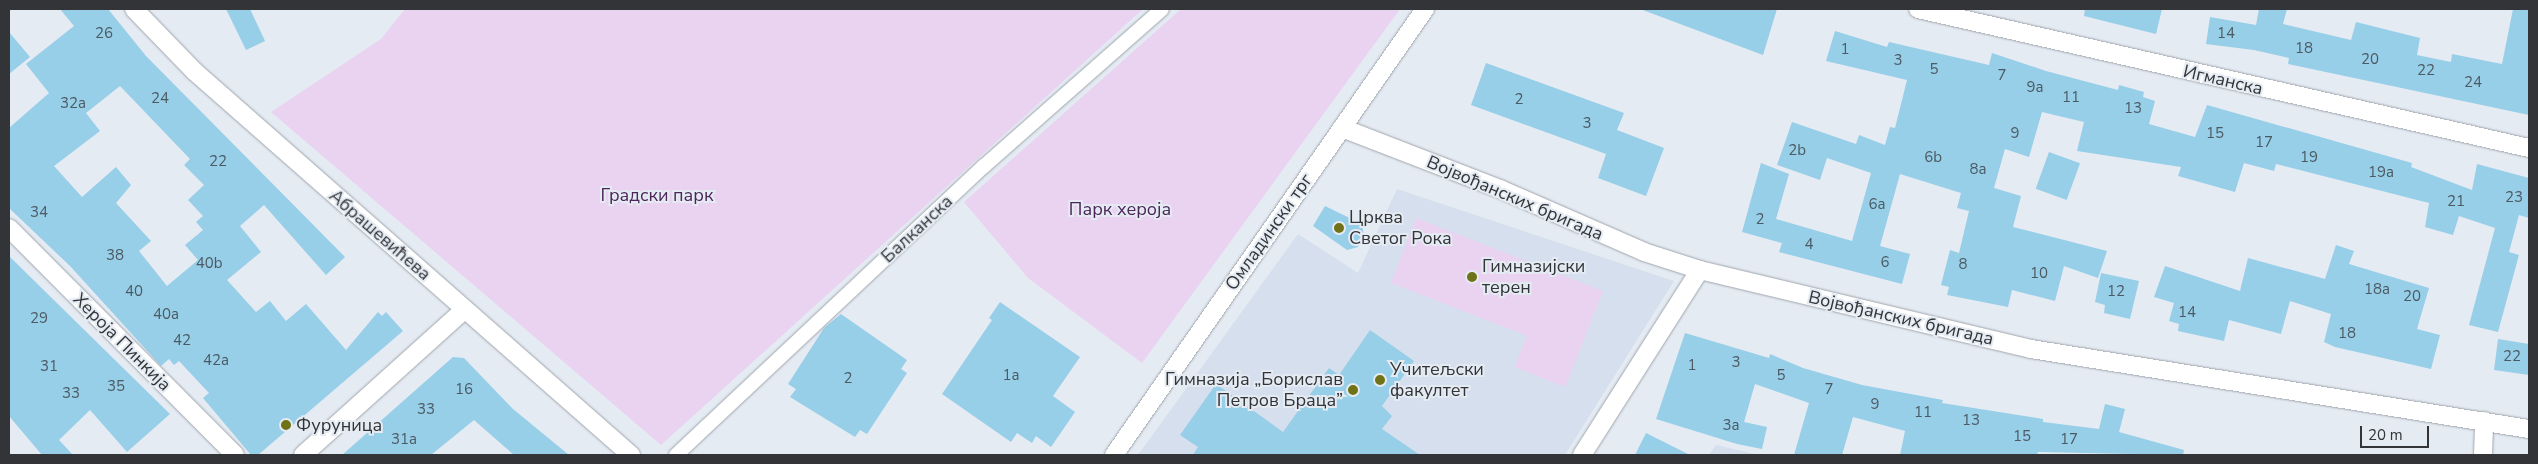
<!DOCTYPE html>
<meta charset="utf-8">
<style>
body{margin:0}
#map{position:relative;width:2538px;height:464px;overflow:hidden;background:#e5ebf3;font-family:"Nunito Sans",sans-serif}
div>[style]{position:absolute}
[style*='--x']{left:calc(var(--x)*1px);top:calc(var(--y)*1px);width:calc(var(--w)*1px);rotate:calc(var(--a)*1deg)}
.built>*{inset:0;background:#d5dfed}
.green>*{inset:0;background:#e9d3f0}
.building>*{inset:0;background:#97cee8;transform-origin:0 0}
.roads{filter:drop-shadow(0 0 1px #9fa5ac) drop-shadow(0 0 1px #9fa5ac)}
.pedestrian>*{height:14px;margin:-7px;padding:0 7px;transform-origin:7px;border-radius:7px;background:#fff}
.minor>*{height:18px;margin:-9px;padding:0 9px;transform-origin:9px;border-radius:9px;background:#fff}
.dots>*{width:14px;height:14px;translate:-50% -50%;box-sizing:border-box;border:2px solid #e5ebf3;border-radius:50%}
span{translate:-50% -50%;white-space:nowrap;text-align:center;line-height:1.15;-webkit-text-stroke:4px #e5ebf3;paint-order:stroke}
.number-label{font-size:15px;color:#4b5a63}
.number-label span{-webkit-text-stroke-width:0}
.street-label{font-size:18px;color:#323437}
.park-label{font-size:18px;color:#4d2559}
.poi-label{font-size:18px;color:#323437}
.left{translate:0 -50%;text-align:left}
.right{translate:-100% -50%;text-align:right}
.frame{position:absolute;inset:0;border:10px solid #323437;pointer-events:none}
.scale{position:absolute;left:2360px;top:426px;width:69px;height:22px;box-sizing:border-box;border:2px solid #323437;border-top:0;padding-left:6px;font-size:15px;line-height:18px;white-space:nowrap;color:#323437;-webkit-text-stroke:4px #e5ebf3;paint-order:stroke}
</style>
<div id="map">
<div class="built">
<i style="clip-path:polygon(1397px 189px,1674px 281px,1565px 455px,1138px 455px,1298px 234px,1358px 273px)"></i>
<i style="clip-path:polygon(1716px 445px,1759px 455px,1709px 455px)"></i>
</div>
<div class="green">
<i style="clip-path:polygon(405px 9px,1143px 9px,661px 445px,271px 112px,381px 39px)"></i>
<i style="clip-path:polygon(1181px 9px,1400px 9px,1142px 363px,1028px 278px,964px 202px)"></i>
<i style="clip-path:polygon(1416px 218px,1603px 291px,1565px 387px,1514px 367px,1527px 336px,1391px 283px)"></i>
</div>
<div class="building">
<i style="clip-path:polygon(evenodd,60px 9px,108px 9px,146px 56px,345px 257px,326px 275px,264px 205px,240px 226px,261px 252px,227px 280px,256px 312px,270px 301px,286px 321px,306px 304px,346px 350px,378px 312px,382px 316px,386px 312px,403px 331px,258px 455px,251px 455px,203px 398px,209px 393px,179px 361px,174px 365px,169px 359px,161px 366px,70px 266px,9px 208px,9px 128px,49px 93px,26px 64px,74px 26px,60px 9px,120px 86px,190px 159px,184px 165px,204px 185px,188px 200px,203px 216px,196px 222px,203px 230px,185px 245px,198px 260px,167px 286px,139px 251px,151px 241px,116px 203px,131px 185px,116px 167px,82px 197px,54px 166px,100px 131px,86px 113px,120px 86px)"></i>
<i style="clip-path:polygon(226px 9px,250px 9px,265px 41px,246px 50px)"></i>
<i style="clip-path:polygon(1640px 9px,1777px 9px,1763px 55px)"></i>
<i style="clip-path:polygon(2085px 9px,2162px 9px,2156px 34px,2084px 16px)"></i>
<i style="clip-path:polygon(2259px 9px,2287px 9px,2283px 24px,2351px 40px,2356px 22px,2420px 38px,2417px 55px,2451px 62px,2452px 54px,2502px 64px,2513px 9px,2529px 9px,2529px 115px,2288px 64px,2289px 58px,2254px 50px,2206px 44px,2210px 17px,2256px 25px)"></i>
<i style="clip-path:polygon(1835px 31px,1887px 47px,1889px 42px,1989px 65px,1992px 53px,2046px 71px,2118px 90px,2119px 85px,2144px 92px,2143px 97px,2155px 101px,2149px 124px,2195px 137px,2207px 105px,2412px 163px,2411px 167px,2472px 190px,2477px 164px,2529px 178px,2529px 218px,2519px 215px,2509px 252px,2519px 255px,2498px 332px,2469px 325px,2495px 228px,2459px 216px,2453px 235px,2425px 227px,2429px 203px,2276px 164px,2274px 171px,2244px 163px,2235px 192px,2178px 176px,2181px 167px,2077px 151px,2084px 122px,2042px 112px,2029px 157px,2005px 149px,1994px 188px,2021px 196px,2013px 227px,2107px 251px,2098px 278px,2064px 266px,2055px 301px,2012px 290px,2008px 307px,1947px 295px,1949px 287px,1941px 285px,1950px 250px,1959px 253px,1969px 211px,1957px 208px,1961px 193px,1900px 174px,1880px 246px,1910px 254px,1902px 284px,1779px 252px,1782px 243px,1742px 232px,1761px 163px,1789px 174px,1776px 219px,1852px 241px,1871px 173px,1827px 158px,1820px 180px,1777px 165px,1792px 122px,1856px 144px,1859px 135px,1885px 145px,1890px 127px,1895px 128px,1907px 80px,1826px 61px)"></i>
<i style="clip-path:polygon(9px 32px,30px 57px,9px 74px)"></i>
<i style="clip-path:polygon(1486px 63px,1624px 113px,1617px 130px,1664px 148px,1646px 196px,1598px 178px,1606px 154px,1471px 105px)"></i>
<i style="left:2049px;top:152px;width:33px;height:39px;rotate:20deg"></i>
<i style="clip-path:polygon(1325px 206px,1362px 224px,1364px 237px,1358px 247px,1347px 250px,1313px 226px)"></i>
<i style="clip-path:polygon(2336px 245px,2354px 251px,2349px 264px,2429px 288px,2417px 329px,2440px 335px,2431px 369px,2335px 347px,2324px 342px,2331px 314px,2290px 301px,2281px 334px,2229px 320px,2224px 341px,2178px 331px,2179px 324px,2169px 321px,2174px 303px,2154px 297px,2165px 266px,2240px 291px,2248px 258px,2325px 279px)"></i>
<i style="clip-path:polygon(9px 256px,170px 414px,127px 452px,90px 410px,59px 440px,73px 455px,42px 455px,9px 416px)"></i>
<i style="clip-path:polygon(2101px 273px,2139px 281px,2130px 319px,2104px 313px,2105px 305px,2095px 302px)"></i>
<i style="clip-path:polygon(1000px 302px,1080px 357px,1053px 396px,1075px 412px,1051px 447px,1036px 436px,1032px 443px,1017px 433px,1011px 442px,942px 394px,992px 320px,989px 318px)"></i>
<i style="clip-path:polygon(841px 314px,907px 360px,901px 369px,907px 373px,867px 434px,860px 430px,855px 437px,790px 397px,796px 389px,788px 384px,824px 328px)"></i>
<i style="clip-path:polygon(1370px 330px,1414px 361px,1382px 406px,1392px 416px,1382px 429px,1420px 455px,1193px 455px,1198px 447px,1180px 435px,1216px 384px,1283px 432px,1329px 368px,1339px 375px)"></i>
<i style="clip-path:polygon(1685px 333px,1769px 358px,1770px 354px,1803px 368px,1862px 385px,1943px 400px,1942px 403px,2043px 419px,2043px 422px,2099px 429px,2105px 404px,2125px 409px,2119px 432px,2184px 450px,2183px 455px,2038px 452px,2037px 455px,1900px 455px,1905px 431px,1853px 417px,1842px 455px,1794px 455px,1809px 403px,1755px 384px,1744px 422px,1767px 427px,1762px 449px,1737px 444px,1656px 419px)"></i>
<i style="clip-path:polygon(2498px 339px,2529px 344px,2529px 375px,2494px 370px)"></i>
<i style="clip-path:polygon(453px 357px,464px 358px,513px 409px,569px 455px,514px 455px,474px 420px,431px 455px,342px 455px)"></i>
<i style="clip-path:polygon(1646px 433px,1690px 455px,1635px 455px)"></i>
</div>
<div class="roads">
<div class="pedestrian">
<i style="--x:676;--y:455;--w:422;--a:-43.2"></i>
<i style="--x:984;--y:166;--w:237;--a:-41.4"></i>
</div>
<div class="minor">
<i style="--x:134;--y:9;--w:86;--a:45.9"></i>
<i style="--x:194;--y:71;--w:582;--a:41.31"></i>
<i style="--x:1918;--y:9;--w:627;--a:12.82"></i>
<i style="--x:1342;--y:128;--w:169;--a:21.1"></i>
<i style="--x:1500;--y:189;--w:157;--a:23.6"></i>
<i style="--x:1644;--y:252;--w:59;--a:17.8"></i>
<i style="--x:1700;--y:270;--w:340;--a:13.4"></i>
<i style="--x:2031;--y:349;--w:504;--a:9.13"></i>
<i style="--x:9;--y:228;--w:320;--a:45.1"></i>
<i style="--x:303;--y:455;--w:217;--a:-42"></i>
<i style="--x:1114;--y:455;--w:544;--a:-55.11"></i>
<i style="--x:1582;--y:455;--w:219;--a:-57.5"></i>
<i style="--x:2483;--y:455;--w:34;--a:-88"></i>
</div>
</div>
<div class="dots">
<i style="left:1339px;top:228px;background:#707217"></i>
<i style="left:1472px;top:277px;background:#707217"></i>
<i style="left:1380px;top:380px;background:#707217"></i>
<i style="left:1353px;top:390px;background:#707217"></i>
<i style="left:286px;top:425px;background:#707217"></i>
</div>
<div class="number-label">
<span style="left:104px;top:34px">26</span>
<span style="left:2226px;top:34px">14</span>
<span style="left:2304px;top:49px">18</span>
<span style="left:1845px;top:50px">1</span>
<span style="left:2370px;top:60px">20</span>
<span style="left:1898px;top:61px">3</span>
<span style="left:1934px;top:70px">5</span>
<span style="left:2426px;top:71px">22</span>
<span style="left:2002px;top:76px">7</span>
<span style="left:2473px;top:83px">24</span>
<span style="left:2035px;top:88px">9a</span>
<span style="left:2071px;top:98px">11</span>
<span style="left:160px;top:99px">24</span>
<span style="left:1519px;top:100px">2</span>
<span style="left:73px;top:104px">32a</span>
<span style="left:2133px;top:109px">13</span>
<span style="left:1587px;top:124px">3</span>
<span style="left:2015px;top:134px">9</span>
<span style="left:2215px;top:134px">15</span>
<span style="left:2264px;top:143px">17</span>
<span style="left:1797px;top:151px">2b</span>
<span style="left:1933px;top:158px">6b</span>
<span style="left:2309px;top:158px">19</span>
<span style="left:218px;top:162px">22</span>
<span style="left:1978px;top:170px">8a</span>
<span style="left:2381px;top:173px">19a</span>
<span style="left:2514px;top:198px">23</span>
<span style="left:2456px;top:202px">21</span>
<span style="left:1877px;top:205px">6a</span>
<span style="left:39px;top:213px">34</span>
<span style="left:1760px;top:220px">2</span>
<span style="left:1809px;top:245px">4</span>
<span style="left:115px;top:256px">38</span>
<span style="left:1885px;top:263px">6</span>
<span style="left:209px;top:264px">40b</span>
<span style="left:1963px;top:265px">8</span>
<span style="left:2039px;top:274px">10</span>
<span style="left:2377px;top:290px">18a</span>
<span style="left:134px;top:292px">40</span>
<span style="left:2116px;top:292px">12</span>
<span style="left:2412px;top:297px">20</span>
<span style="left:2187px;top:313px">14</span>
<span style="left:166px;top:315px">40a</span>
<span style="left:39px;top:319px">29</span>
<span style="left:2347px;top:334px">18</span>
<span style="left:182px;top:341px">42</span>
<span style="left:2512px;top:357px">22</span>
<span style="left:216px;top:361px">42a</span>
<span style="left:1736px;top:363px">3</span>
<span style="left:1692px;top:366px">1</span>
<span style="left:49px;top:367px">31</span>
<span style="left:1011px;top:376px">1a</span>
<span style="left:1781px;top:376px">5</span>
<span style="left:848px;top:379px">2</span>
<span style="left:116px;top:387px">35</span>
<span style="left:464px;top:390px">16</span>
<span style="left:1829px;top:390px">7</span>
<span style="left:71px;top:394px">33</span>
<span style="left:1875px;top:405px">9</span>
<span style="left:426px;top:410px">33</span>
<span style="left:1923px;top:413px">11</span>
<span style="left:1971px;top:421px">13</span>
<span style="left:1731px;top:426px">3a</span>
<span style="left:2022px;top:437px">15</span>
<span style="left:404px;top:440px">31a</span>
<span style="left:2069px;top:440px">17</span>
</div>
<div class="street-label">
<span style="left:2223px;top:80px;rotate:13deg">Игманска</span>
<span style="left:1515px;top:198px;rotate:23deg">Војвођанских бригада</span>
<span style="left:917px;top:229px;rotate:-43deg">Балканска</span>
<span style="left:1269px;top:232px;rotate:-55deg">Омладински трг</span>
<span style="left:380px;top:235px;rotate:41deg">Абрашевићева</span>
<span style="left:1901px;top:318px;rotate:13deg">Војвођанских бригада</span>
<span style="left:122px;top:342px;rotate:45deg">Хероја Пинкија</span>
</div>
<div class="park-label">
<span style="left:657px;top:195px">Градски парк</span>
<span style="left:1120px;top:209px">Парк хероја</span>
</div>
<div class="poi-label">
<span class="left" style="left:1349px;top:228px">Црква<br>Светог Рока</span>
<span class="left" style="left:1482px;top:277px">Гимназијски<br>терен</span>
<span class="left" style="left:1390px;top:380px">Учитељски<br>факултет</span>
<span class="right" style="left:1343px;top:390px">Гимназија „Борислав<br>Петров Браца”</span>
<span class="left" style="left:296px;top:425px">Фуруница</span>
</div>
<div class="frame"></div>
<div class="scale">20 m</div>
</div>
